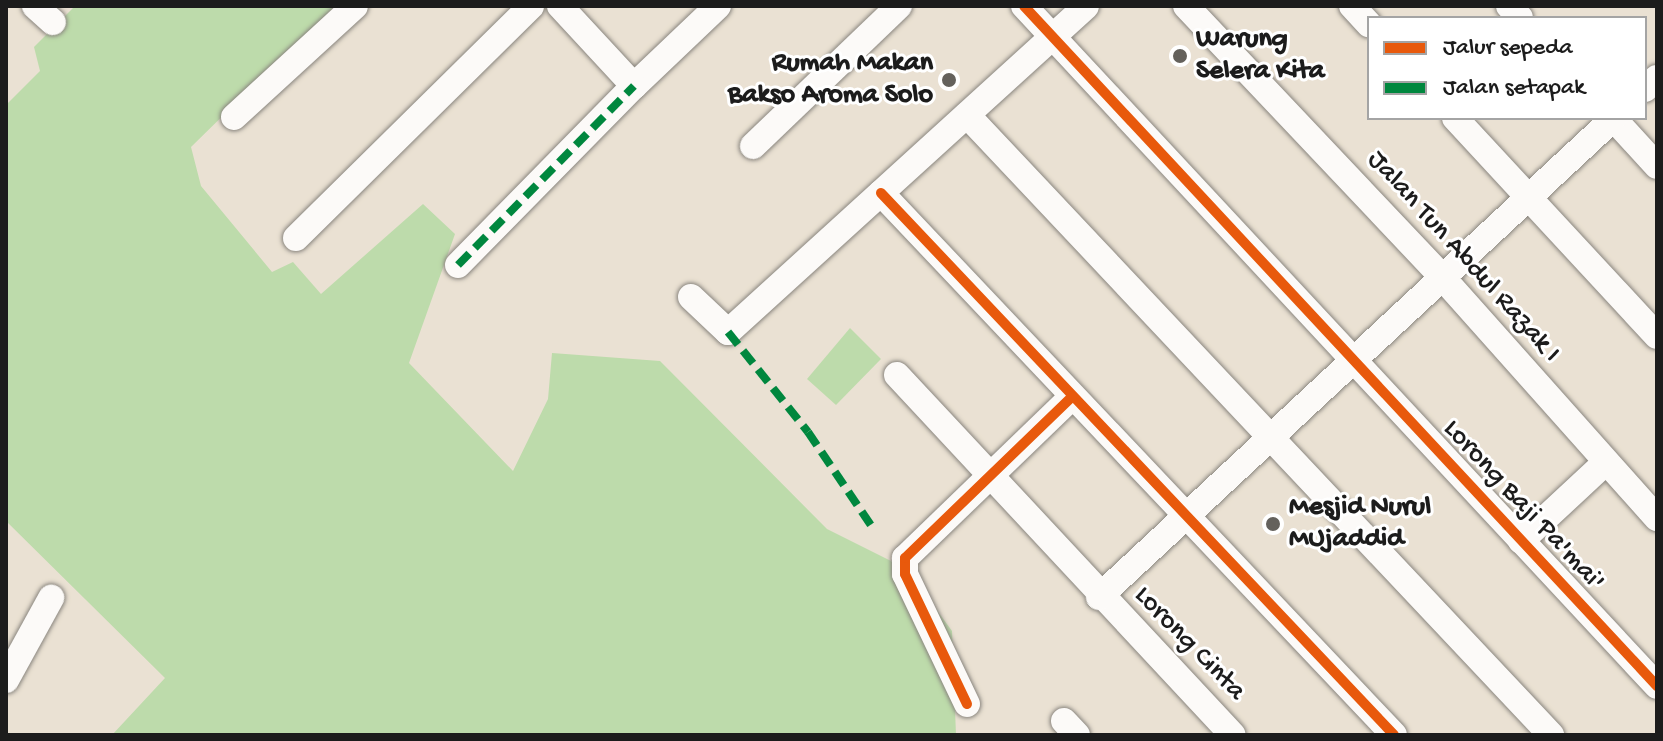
<!DOCTYPE html>
<style>
body{margin:0}
#map{position:relative;width:1663px;height:741px;overflow:hidden;background:#eae1d3;font-family:"Gochi Hand",sans-serif}
div>[style]{position:absolute}
[style*='--x']{left:calc(var(--x)*1px);top:calc(var(--y)*1px);width:calc(var(--w)*1px);rotate:calc(var(--a)*1deg)}
.green>*{inset:0;background:#bddbab}
.roads{filter:drop-shadow(0 0 2px #89857e) drop-shadow(0 0 2px #89857e)}
.minor>*{height:26px;margin:-13px;padding:0 13px;transform-origin:13px;border-radius:13px;background:#fcfaf8}
.quiet>*{height:8px;margin-top:-4px;transform-origin:0;background:repeating-linear-gradient(90deg,#00873e 0 16px,transparent 0 24px)}
.cycleway>*{height:10px;margin:-5px;padding:0 5px;transform-origin:5px;border-radius:5px;background:#e8590c}
.dots>*{width:22px;height:22px;translate:-50% -50%;box-sizing:border-box;border:4px solid #fff;border-radius:50%}
span{translate:-50% -50%;white-space:nowrap;text-align:center;line-height:1.15;-webkit-text-stroke:6px #fff;paint-order:stroke}
.poi-label{font-size:28px;color:#1c1c1c;font-weight:700}
.left{translate:0 -50%;text-align:left}
.right{translate:-100% -50%;text-align:right}
.street-label{font-size:28px;color:#1c1c1c}
.frame{position:absolute;inset:0;border:8px solid #1c1c1c;pointer-events:none}
.legend{position:absolute;left:1367px;top:16px;width:280px;height:104px;box-sizing:border-box;background:#fff;border:2px solid #a4a4a4;margin:0;padding:10px 14px;list-style:none;font-size:24px;color:#1c1c1c}
.legend li{display:flex;align-items:center;gap:16px;height:40px}
.legend b{width:40px;border:2px solid #a4a4a4}
</style>
<div id="map">
<div class="green">
<i style="clip-path:polygon(75px 6px,335px 6px,191px 147px,201px 186px,272px 272px,293px 262px,321px 294px,423px 204px,455px 234px,409px 363px,513px 471px,548px 399px,552px 353px,660px 361px,827px 529px,907px 569px,952px 631px,956px 735px,112px 735px,165px 678px,6px 521px,6px 105px,40px 71px,34px 47px)"></i>
<i style="clip-path:polygon(850px 328px,881px 359px,836px 405px,807px 379px)"></i>
</div>
<div class="roads">
<div class="minor">
<i style="--x:35;--y:6;--w:24;--a:42"></i>
<i style="--x:560;--y:6;--w:109;--a:47.2"></i>
<i style="--x:634;--y:86;--w:116;--a:-43.6"></i>
<i style="--x:1024;--y:6;--w:929;--a:47.05"></i>
<i style="--x:1186;--y:6;--w:373;--a:46.6"></i>
<i style="--x:1442;--y:277;--w:323;--a:48.3"></i>
<i style="--x:1352;--y:6;--w:25;--a:47"></i>
<i style="--x:1509;--y:6;--w:16;--a:47"></i>
<i style="--x:1645;--y:89;--w:16;--a:-43"></i>
<i style="--x:967;--y:115;--w:852;--a:46.71"></i>
<i style="--x:234;--y:117;--w:164;--a:-42.5"></i>
<i style="--x:1455;--y:118;--w:297;--a:47.2"></i>
<i style="--x:1613;--y:118;--w:65;--a:47.5"></i>
<i style="--x:753;--y:146;--w:202;--a:-43.8"></i>
<i style="--x:881;--y:193;--w:746;--a:46.57"></i>
<i style="--x:296;--y:238;--w:330;--a:-44.6"></i>
<i style="--x:458;--y:265;--w:251;--a:-45.5"></i>
<i style="--x:691;--y:297;--w:51;--a:43.4"></i>
<i style="--x:728;--y:332;--w:484;--a:-42.3"></i>
<i style="--x:897;--y:375;--w:492;--a:47"></i>
<i style="--x:1521;--y:541;--w:113;--a:-42.9"></i>
<i style="--x:1099;--y:597;--w:703;--a:-42.93"></i>
<i style="--x:6;--y:680;--w:94;--a:-61.2"></i>
<i style="--x:967;--y:704;--w:144;--a:-115.5"></i>
<i style="--x:905;--y:574;--w:16;--a:-90"></i>
<i style="--x:905;--y:558;--w:232;--a:-44"></i>
<i style="--x:1064;--y:721;--w:19;--a:47"></i>
</div>
</div>
<div class="quiet">
<i style="--x:458;--y:265;--w:251;--a:-45.5"></i>
<i style="--x:728;--y:332;--w:128;--a:51.3"></i>
<i style="--x:808;--y:432;--w:118;--a:56"></i>
</div>
<div class="cycleway">
<i style="--x:1024;--y:6;--w:929;--a:47.05"></i>
<i style="--x:881;--y:193;--w:746;--a:46.57"></i>
<i style="--x:967;--y:704;--w:144;--a:-115.5"></i>
<i style="--x:905;--y:574;--w:16;--a:-90"></i>
<i style="--x:905;--y:558;--w:232;--a:-44"></i>
</div>
<div class="dots">
<i style="left:1180px;top:56px;background:#64615c"></i>
<i style="left:949px;top:80px;background:#64615c"></i>
<i style="left:1273px;top:524px;background:#64615c"></i>
</div>
<div class="poi-label">
<span class="left" style="left:1196px;top:56px">Warung<br>Selera Kita</span>
<span class="right" style="left:933px;top:80px">Rumah Makan<br>Bakso Aroma Solo</span>
<span class="left" style="left:1289px;top:524px">Mesjid Nurul<br>MUjaddid</span>
</div>
<div class="street-label">
<span style="left:1463px;top:257px;rotate:48deg">Jalan Tun Abdul Razak I</span>
<span style="left:1523px;top:506px;rotate:47deg">Lorong Baji Pa'mai'</span>
<span style="left:1189px;top:644px;rotate:46deg">Lorong Cinta</span>
</div>
<div class="frame"></div>
<ul class="legend">
<li><b style="height:10px;background:#e8590c"></b>Jalur sepeda</li>
<li><b style="height:10px;background:#00873e"></b>Jalan setapak</li>
</ul>
</div>
